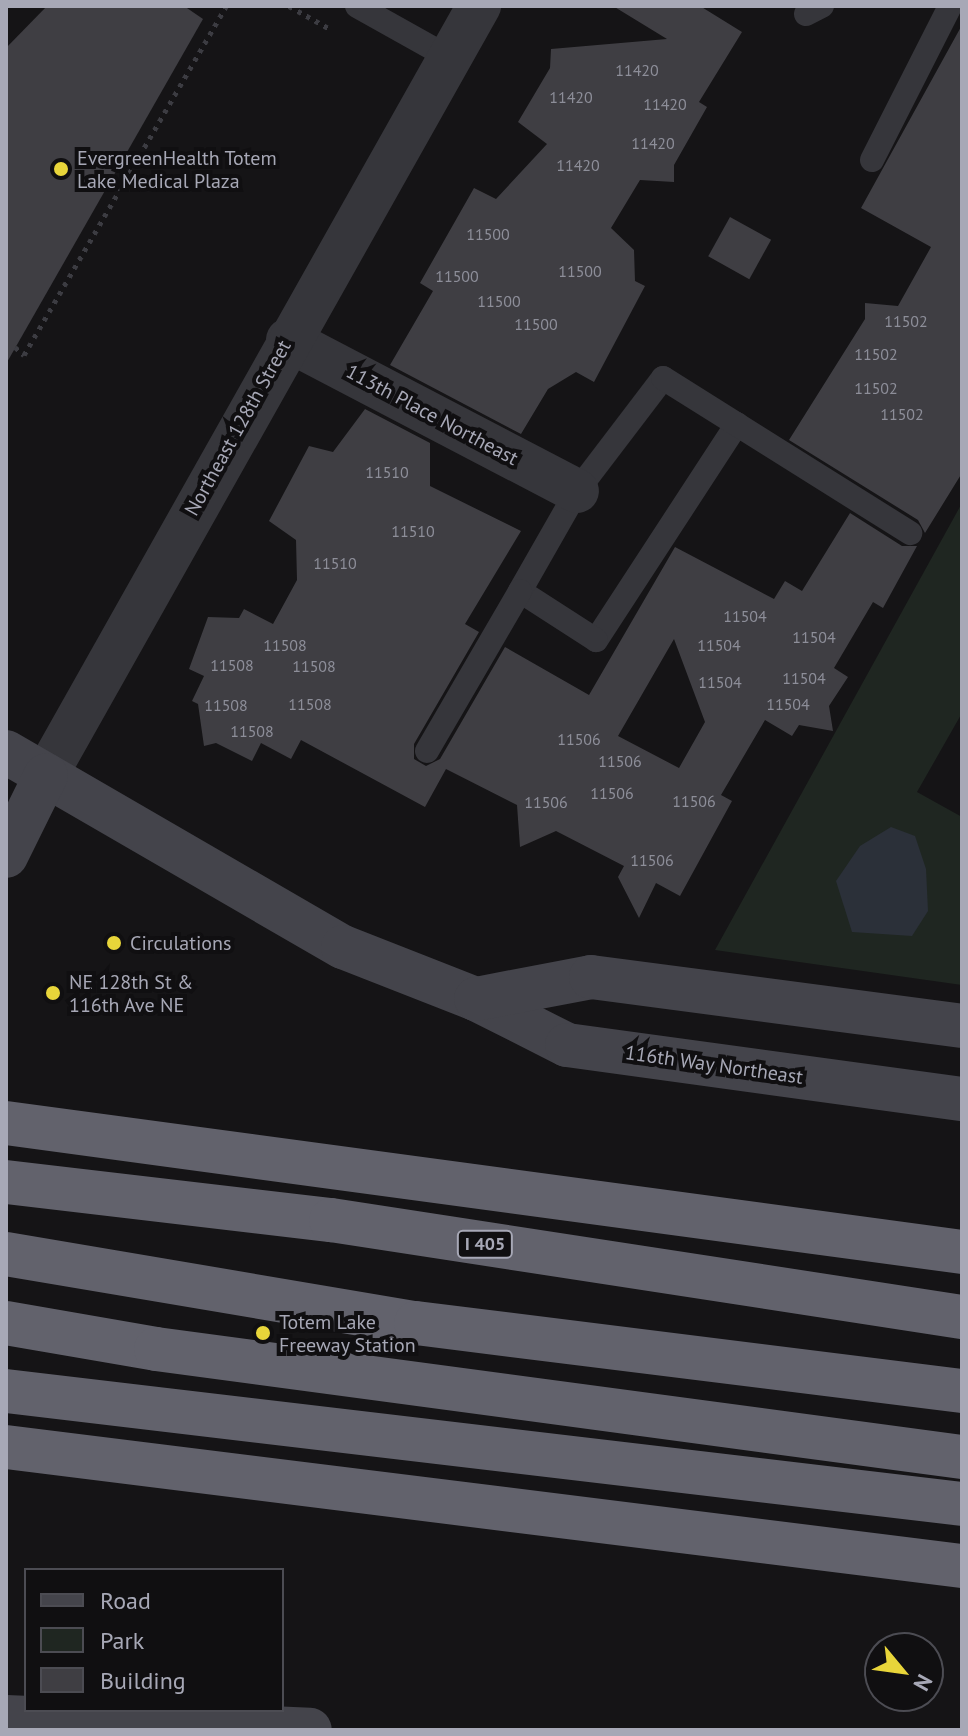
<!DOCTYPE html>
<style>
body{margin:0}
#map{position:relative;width:968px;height:1736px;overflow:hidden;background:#151416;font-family:"PT Sans",sans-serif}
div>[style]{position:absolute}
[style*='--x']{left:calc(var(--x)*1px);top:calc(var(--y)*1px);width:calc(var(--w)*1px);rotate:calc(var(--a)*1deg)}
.green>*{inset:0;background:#1f2621}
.water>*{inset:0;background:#2b3039}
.building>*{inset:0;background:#3f3e43;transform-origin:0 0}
.path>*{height:5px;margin-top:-2.5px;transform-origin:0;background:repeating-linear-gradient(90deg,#3c3c42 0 4px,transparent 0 10px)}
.lane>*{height:24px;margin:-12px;padding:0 12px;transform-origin:12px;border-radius:12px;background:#36363b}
.street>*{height:44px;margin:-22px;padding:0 22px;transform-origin:22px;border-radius:22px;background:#36363b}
.secondary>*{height:44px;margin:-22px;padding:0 22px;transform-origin:22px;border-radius:22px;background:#44444b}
.highway>*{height:44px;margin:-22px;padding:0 22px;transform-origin:22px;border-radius:22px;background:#62626c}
.dots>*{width:22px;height:22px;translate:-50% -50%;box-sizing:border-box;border:4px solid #100f11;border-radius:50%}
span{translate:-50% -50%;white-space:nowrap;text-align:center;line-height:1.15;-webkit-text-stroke:8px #100f11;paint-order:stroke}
.number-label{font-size:16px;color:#8d8e99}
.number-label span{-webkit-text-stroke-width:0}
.shield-label span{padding:2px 6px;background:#100f11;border:2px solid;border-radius:6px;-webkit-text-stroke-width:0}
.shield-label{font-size:18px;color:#a7a8b6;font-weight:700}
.poi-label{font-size:20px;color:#a7a8b6}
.left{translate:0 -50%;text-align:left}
.street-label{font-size:20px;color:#a7a8b6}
.frame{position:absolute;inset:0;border:8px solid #a7a8b6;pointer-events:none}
.legend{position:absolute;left:24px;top:1568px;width:260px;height:144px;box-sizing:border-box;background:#100f11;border:2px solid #4c4c53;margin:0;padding:10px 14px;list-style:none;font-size:24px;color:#a7a8b6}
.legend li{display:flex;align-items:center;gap:16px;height:40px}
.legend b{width:40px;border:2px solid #4c4c53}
.north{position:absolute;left:864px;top:1632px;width:80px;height:80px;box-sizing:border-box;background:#100f11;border:2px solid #4c4c53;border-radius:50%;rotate:119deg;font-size:22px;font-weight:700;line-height:32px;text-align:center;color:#a7a8b6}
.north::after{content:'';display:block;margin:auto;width:28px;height:36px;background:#e8d53a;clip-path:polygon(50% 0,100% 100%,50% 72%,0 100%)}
</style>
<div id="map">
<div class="green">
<i style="clip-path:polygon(962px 503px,962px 713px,917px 792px,962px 817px,962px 985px,715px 950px)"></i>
</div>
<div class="water">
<i style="clip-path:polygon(891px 827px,915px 836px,926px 869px,928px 911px,912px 936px,852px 932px,836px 881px,860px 846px)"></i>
</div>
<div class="building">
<i style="clip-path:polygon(47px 6px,184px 6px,203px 19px,6px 364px,6px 48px)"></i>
<i style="clip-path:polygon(613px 6px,700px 6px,742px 32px,699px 102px,707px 107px,674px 165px,674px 182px,640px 180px,611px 228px,634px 250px,635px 281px,645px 286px,594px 382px,576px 372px,548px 389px,521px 434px,390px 365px,433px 291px,420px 283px,474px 188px,496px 199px,547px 144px,518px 122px,550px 68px,551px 49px,667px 39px)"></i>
<i style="clip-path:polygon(962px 25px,962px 473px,925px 533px,918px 520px,789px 440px,865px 319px,865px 303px,898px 306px,931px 247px,861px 208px)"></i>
<i style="left:730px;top:217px;width:47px;height:45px;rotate:29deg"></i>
<i style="clip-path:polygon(evenodd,365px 409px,430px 443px,430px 486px,521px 531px,465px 624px,479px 632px,414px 744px,414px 759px,426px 766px,440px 759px,505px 647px,589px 695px,675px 547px,774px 599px,785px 581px,802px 591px,850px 513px,902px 546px,917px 546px,883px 608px,873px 602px,834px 668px,848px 677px,829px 706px,833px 731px,799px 725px,792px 736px,765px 720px,721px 795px,732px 801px,680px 896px,656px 883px,639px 918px,618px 877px,624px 866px,556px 831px,520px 847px,517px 805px,446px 769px,425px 807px,301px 740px,291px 759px,261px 743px,252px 761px,216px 743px,204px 746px,198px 704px,192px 701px,204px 676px,189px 669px,208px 617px,239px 618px,244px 609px,273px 624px,297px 580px,296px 540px,269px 521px,309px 446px,333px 452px,365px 409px,674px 639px,705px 722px,679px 768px,618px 736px,674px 639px)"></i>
</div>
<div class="path">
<i style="--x:289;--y:6;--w:47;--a:29.3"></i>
<i style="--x:15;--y:347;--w:12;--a:42"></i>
<i style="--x:24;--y:355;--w:403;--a:-59.9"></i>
</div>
<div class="lane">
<i style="--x:357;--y:6;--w:107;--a:29.2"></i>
<i style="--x:806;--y:14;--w:18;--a:-27"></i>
<i style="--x:872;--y:160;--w:173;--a:-63.1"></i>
<i style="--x:737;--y:424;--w:258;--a:123.1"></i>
<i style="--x:596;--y:640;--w:90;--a:-147.2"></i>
<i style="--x:520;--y:591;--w:115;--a:-60.3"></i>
<i style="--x:577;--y:491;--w:142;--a:-52.7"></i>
<i style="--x:663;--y:378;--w:292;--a:32.1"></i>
<i style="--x:427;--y:751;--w:185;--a:-59.8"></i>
</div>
<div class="street">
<i style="--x:288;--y:340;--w:326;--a:27.6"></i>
<i style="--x:46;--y:775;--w:883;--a:-60.62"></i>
</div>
<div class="secondary">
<i style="--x:6;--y:752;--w:389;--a:30.1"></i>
<i style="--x:343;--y:947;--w:143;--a:21.4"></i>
<i style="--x:476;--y:999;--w:102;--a:26.8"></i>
<i style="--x:567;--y:1045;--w:399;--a:7.8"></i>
<i style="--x:6;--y:856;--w:90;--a:-63.7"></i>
<i style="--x:476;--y:999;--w:117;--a:-10.8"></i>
<i style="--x:591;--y:977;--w:374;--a:7.5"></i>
<i style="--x:6;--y:1717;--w:304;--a:2.4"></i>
</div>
<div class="highway">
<i style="--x:6;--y:1123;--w:965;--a:7.68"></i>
<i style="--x:6;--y:1182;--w:327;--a:6.7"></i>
<i style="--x:331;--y:1220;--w:638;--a:8.74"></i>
<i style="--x:6;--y:1254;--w:416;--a:9.6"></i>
<i style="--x:416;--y:1323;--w:550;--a:7.1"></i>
<i style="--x:6;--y:1323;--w:152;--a:9.8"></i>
<i style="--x:156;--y:1349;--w:813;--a:7.63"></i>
<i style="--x:6;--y:1391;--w:963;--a:6.74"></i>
<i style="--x:6;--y:1447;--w:963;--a:7.1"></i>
</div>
<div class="dots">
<i style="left:61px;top:169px;background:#e8d53a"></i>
<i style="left:114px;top:943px;background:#e8d53a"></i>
<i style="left:53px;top:993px;background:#e8d53a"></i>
<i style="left:263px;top:1333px;background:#e8d53a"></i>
</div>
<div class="number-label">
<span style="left:637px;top:70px">11420</span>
<span style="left:571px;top:97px">11420</span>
<span style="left:665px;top:104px">11420</span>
<span style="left:653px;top:143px">11420</span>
<span style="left:578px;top:165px">11420</span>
<span style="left:488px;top:234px">11500</span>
<span style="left:580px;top:271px">11500</span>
<span style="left:457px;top:276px">11500</span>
<span style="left:499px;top:301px">11500</span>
<span style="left:906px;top:321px">11502</span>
<span style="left:536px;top:324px">11500</span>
<span style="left:876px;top:354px">11502</span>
<span style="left:876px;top:388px">11502</span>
<span style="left:902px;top:414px">11502</span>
<span style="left:387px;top:472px">11510</span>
<span style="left:413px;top:531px">11510</span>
<span style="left:335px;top:563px">11510</span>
<span style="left:745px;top:616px">11504</span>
<span style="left:814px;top:637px">11504</span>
<span style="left:285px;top:645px">11508</span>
<span style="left:719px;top:645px">11504</span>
<span style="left:232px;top:665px">11508</span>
<span style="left:314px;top:666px">11508</span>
<span style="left:804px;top:678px">11504</span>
<span style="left:720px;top:682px">11504</span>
<span style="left:310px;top:704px">11508</span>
<span style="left:788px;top:704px">11504</span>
<span style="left:226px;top:705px">11508</span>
<span style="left:252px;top:731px">11508</span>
<span style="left:579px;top:739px">11506</span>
<span style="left:620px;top:761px">11506</span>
<span style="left:612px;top:793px">11506</span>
<span style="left:694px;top:801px">11506</span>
<span style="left:546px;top:802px">11506</span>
<span style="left:652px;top:860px">11506</span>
</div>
<div class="shield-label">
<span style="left:485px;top:1244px">I 405</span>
</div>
<div class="poi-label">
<span class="left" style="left:77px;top:170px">EvergreenHealth Totem<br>Lake Medical Plaza</span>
<span class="left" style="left:130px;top:943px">Circulations</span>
<span class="left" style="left:69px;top:994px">NE 128th St &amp;<br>116th Ave NE</span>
<span class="left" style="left:279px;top:1334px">Totem Lake<br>Freeway Station</span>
</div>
<div class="street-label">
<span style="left:432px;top:415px;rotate:28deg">113th Place Northeast</span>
<span style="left:238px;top:428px;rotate:-61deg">Northeast 128th Street</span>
<span style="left:714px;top:1065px;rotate:8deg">116th Way Northeast</span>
</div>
<div class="frame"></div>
<ul class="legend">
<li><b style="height:10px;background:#44444b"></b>Road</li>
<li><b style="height:22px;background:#1f2621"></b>Park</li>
<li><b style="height:22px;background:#3f3e43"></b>Building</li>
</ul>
<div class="north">N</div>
</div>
